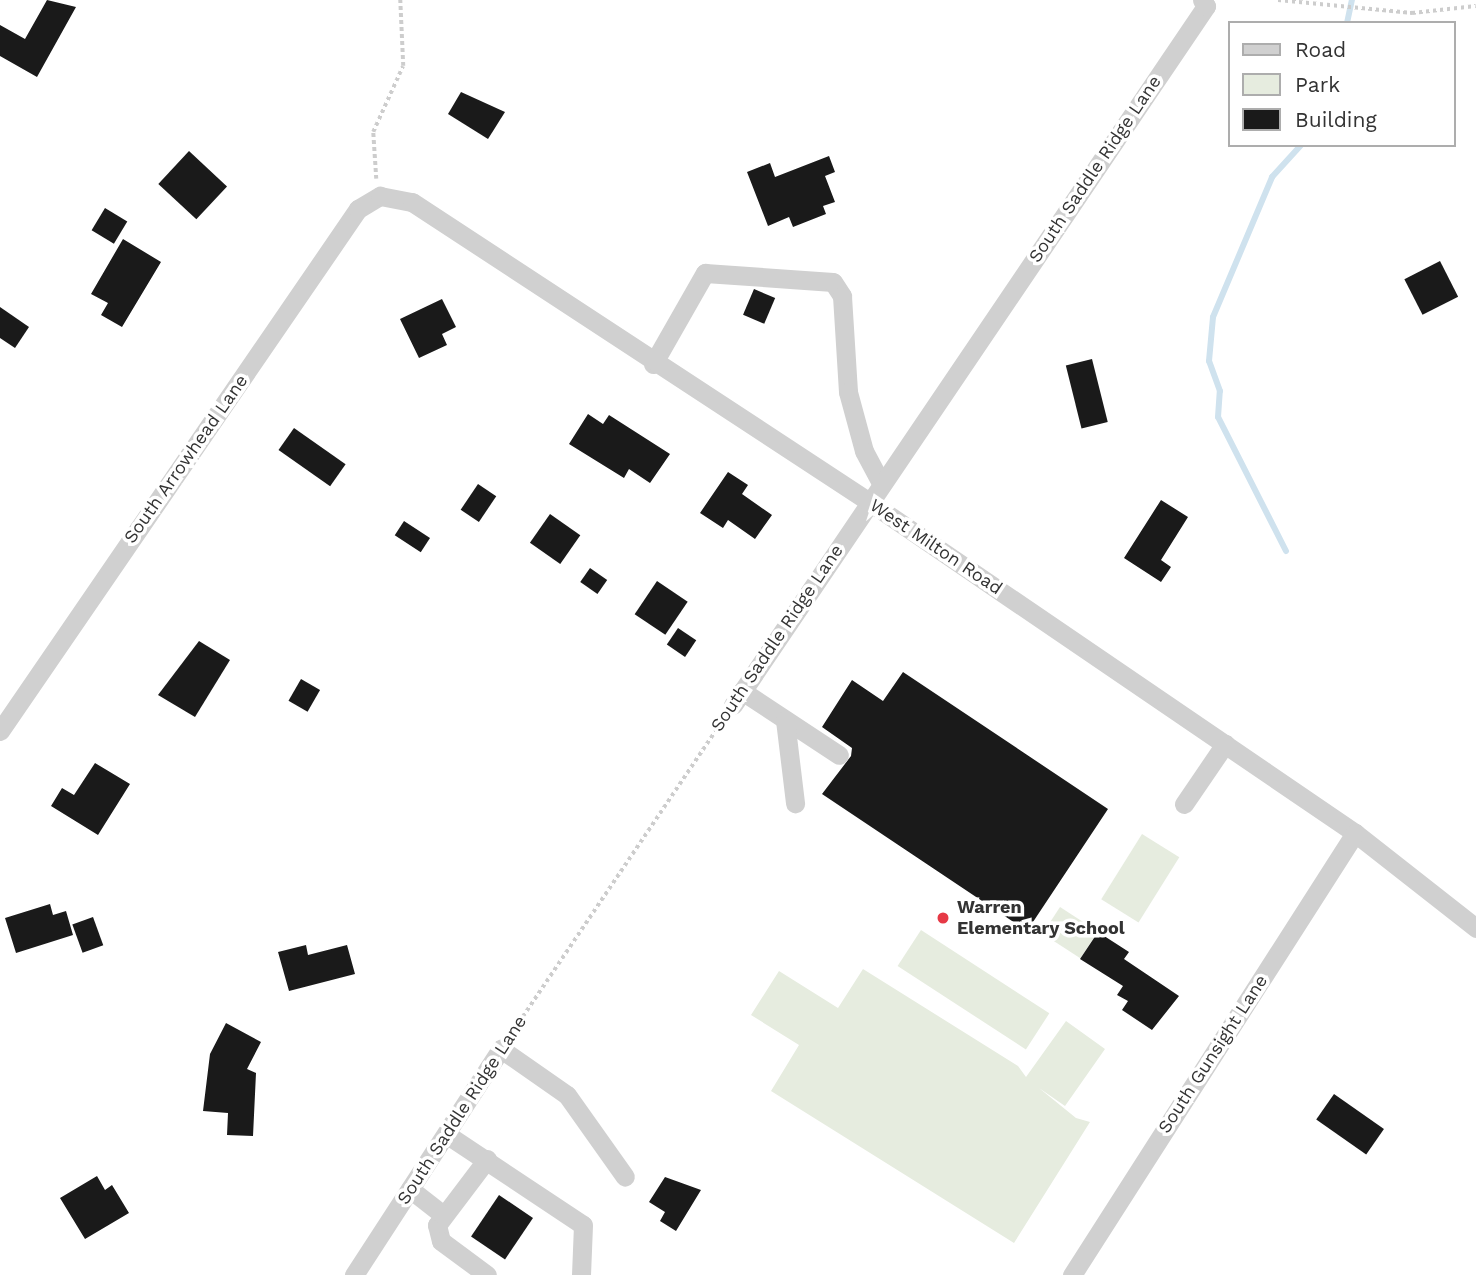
<!DOCTYPE html>
<style>
body{margin:0}
#map{position:relative;width:1476px;height:1275px;overflow:hidden;background:#fff;font-family:"Work Sans",sans-serif}
div>[style]{position:absolute}
[style*='--x']{left:calc(var(--x)*1px);top:calc(var(--y)*1px);width:calc(var(--w)*1px);rotate:calc(var(--a)*1deg)}
.green>*{inset:0;background:#e6ecdf;transform-origin:0 0}
.stream>*{height:6px;margin:-3px;padding:0 3px;transform-origin:3px;border-radius:3px;background:#cfe2ee}
.building>*{inset:0;background:#1a1a1a;transform-origin:0 0}
.path>*{height:3.5px;margin-top:-1.75px;transform-origin:0;background:repeating-linear-gradient(90deg,#cdcdcd 0 3.5px,transparent 0 7px)}
.minor>*{height:19px;margin:-9.5px;padding:0 9.5px;transform-origin:9.5px;border-radius:9.5px;background:#d0d0d0}
.dots>*{width:19px;height:19px;translate:-50% -50%;box-sizing:border-box;border:4px solid #fff;border-radius:50%}
span{translate:-50% -50%;white-space:nowrap;text-align:center;line-height:1.15;-webkit-text-stroke:7px #fff;paint-order:stroke}
.street-label{font-size:18px;color:#333}
.poi-label{font-size:18px;color:#333;font-weight:700}
.left{translate:0 -50%;text-align:left}
.legend{position:absolute;left:1228px;top:21px;width:228px;height:126px;box-sizing:border-box;background:#fff;border:2px solid #adadad;margin:0;padding:9px 12px;list-style:none;font-size:21px;color:#333}
.legend li{display:flex;align-items:center;gap:14px;height:35px}
.legend b{width:35px;border:2px solid #adadad}
</style>
<div id="map">
<div class="green">
<i style="left:1142px;top:834px;width:44px;height:77px;rotate:32deg"></i>
<i style="left:1060px;top:907px;width:45px;height:32px;rotate:33deg"></i>
<i style="left:921px;top:930px;width:153px;height:43px;rotate:33deg"></i>
<i style="clip-path:polygon(863px 969px,1018px 1066px,1026px 1077px,1066px 1021px,1105px 1049px,1065px 1106px,1039px 1088px,1076px 1118px,1090px 1122px,1014px 1243px,771px 1091px,799px 1045px,751px 1015px,779px 971px,838px 1008px)"></i>
</div>
<div class="stream">
<i style="--x:1347;--y:23;--w:24;--a:-78"></i>
<i style="--x:1286;--y:551;--w:150;--a:-116.9"></i>
<i style="--x:1218;--y:417;--w:26;--a:-86"></i>
<i style="--x:1220;--y:391;--w:32;--a:-110"></i>
<i style="--x:1209;--y:361;--w:44;--a:-84.8"></i>
<i style="--x:1213;--y:317;--w:152;--a:-67.1"></i>
<i style="--x:1272;--y:177;--w:43;--a:-47.8"></i>
</div>
<div class="building">
<i style="clip-path:polygon(47px 0,76px 7px,37px 77px,0 56px,0 25px,25px 39px)"></i>
<i style="clip-path:polygon(461px 92px,505px 112px,488px 139px,448px 114px)"></i>
<i style="left:189px;top:151px;width:52px;height:45px;rotate:43deg"></i>
<i style="clip-path:polygon(829px 156px,835px 172px,825px 176px,835px 202px,823px 206px,826px 214px,793px 227px,789px 217px,768px 226px,747px 172px,770px 163px,775px 177px)"></i>
<i style="left:105px;top:208px;width:26px;height:26px;rotate:31deg"></i>
<i style="clip-path:polygon(123px 239px,161px 262px,122px 327px,101px 315px,108px 303px,91px 294px)"></i>
<i style="left:1440px;top:261px;width:40px;height:40px;rotate:63deg"></i>
<i style="left:754px;top:289px;width:23px;height:28px;rotate:23deg"></i>
<i style="clip-path:polygon(442px 299px,456px 327px,442px 334px,447px 345px,419px 358px,400px 319px)"></i>
<i style="clip-path:polygon(0 307px,29px 327px,15px 348px,0 338px)"></i>
<i style="left:1092px;top:359px;width:65px;height:27px;rotate:76deg"></i>
<i style="clip-path:polygon(588px 414px,603px 424px,609px 415px,670px 454px,650px 483px,629px 469px,624px 478px,569px 444px)"></i>
<i style="left:294px;top:428px;width:63px;height:27px;rotate:35deg"></i>
<i style="clip-path:polygon(728px 472px,748px 485px,742px 494px,772px 515px,755px 539px,728px 520px,723px 528px,700px 513px)"></i>
<i style="left:478px;top:484px;width:22px;height:31px;rotate:34deg"></i>
<i style="clip-path:polygon(1161px 500px,1188px 517px,1161px 560px,1171px 567px,1161px 582px,1124px 558px)"></i>
<i style="left:550px;top:514px;width:37px;height:35px;rotate:35deg"></i>
<i style="left:404px;top:521px;width:31px;height:17px;rotate:33deg"></i>
<i style="left:590px;top:568px;width:21px;height:17px;rotate:35deg"></i>
<i style="left:657px;top:581px;width:37px;height:40px;rotate:34deg"></i>
<i style="left:678px;top:628px;width:22px;height:20px;rotate:34deg"></i>
<i style="clip-path:polygon(199px 641px,230px 660px,195px 717px,158px 695px)"></i>
<i style="clip-path:polygon(903px 672px,1108px 809px,1027px 931px,822px 794px,851px 756px,852px 748px,822px 727px,852px 680px,883px 701px)"></i>
<i style="left:301px;top:679px;width:22px;height:25px;rotate:30deg"></i>
<i style="clip-path:polygon(95px 763px,130px 784px,98px 835px,51px 806px,62px 788px,74px 795px)"></i>
<i style="clip-path:polygon(50px 904px,53px 915px,66px 911px,73px 935px,16px 953px,5px 918px)"></i>
<i style="left:93px;top:917px;width:30px;height:22px;rotate:70deg"></i>
<i style="clip-path:polygon(1098px 932px,1129px 952px,1124px 959px,1179px 996px,1152px 1030px,1122px 1010px,1128px 1001px,1117px 995px,1123px 986px,1080px 959px)"></i>
<i style="clip-path:polygon(306px 945px,308px 955px,347px 945px,355px 974px,289px 991px,278px 952px)"></i>
<i style="clip-path:polygon(226px 1023px,261px 1042px,247px 1069px,256px 1073px,253px 1136px,227px 1135px,228px 1113px,203px 1111px,210px 1054px)"></i>
<i style="left:1334px;top:1094px;width:61px;height:31px;rotate:35deg"></i>
<i style="clip-path:polygon(97px 1176px,105px 1190px,112px 1185px,129px 1213px,85px 1239px,60px 1198px)"></i>
<i style="clip-path:polygon(665px 1177px,701px 1190px,676px 1231px,660px 1221px,665px 1212px,649px 1202px)"></i>
<i style="left:499px;top:1195px;width:41px;height:50px;rotate:34deg"></i>
</div>
<div class="path">
<i style="--x:1278;--y:0;--w:135;--a:5.5"></i>
<i style="--x:1412;--y:13;--w:64;--a:-6.2"></i>
<i style="--x:376;--y:179;--w:47;--a:-93.7"></i>
<i style="--x:373;--y:132;--w:72;--a:-65.6"></i>
<i style="--x:403;--y:66;--w:66;--a:-92.6"></i>
<i style="--x:511;--y:1034;--w:377;--a:-56"></i>
</div>
<div class="minor">
<i style="--x:653;--y:364;--w:105;--a:-60.3"></i>
<i style="--x:705;--y:273;--w:128;--a:4"></i>
<i style="--x:833;--y:282;--w:17;--a:57"></i>
<i style="--x:842;--y:296;--w:96;--a:86.4"></i>
<i style="--x:848;--y:392;--w:61;--a:74.8"></i>
<i style="--x:864;--y:451;--w:36;--a:62"></i>
<i style="--x:742;--y:691;--w:116;--a:33.4"></i>
<i style="--x:733;--y:705;--w:844;--a:-55.91"></i>
<i style="--x:1206;--y:6;--w:7;--a:-124"></i>
<i style="--x:785;--y:720;--w:84;--a:83.1"></i>
<i style="--x:0;--y:731;--w:633;--a:-55.56"></i>
<i style="--x:358;--y:209;--w:26;--a:-31"></i>
<i style="--x:380;--y:196;--w:33;--a:11"></i>
<i style="--x:412;--y:202;--w:545;--a:33.25"></i>
<i style="--x:868;--y:501;--w:589;--a:34.28"></i>
<i style="--x:1355;--y:833;--w:154;--a:38.1"></i>
<i style="--x:1184;--y:804;--w:73;--a:-55.7"></i>
<i style="--x:446;--y:1134;--w:164;--a:33.6"></i>
<i style="--x:583;--y:1225;--w:50;--a:92.3"></i>
<i style="--x:487;--y:1159;--w:83;--a:127.1"></i>
<i style="--x:437;--y:1225;--w:16;--a:76"></i>
<i style="--x:441;--y:1241;--w:57;--a:36.5"></i>
<i style="--x:410;--y:1189;--w:41;--a:38"></i>
<i style="--x:354;--y:1275;--w:270;--a:-57"></i>
<i style="--x:501;--y:1049;--w:80;--a:34.9"></i>
<i style="--x:567;--y:1095;--w:100;--a:54.7"></i>
<i style="--x:1072;--y:1275;--w:525;--a:-57.37"></i>
</div>
<div class="dots">
<i style="left:943px;top:918px;background:#e63946"></i>
</div>
<div class="street-label">
<span style="left:1095px;top:169px;rotate:-56deg">South Saddle Ridge Lane</span>
<span style="left:186px;top:459px;rotate:-55deg">South Arrowhead Lane</span>
<span style="left:936px;top:547px;rotate:34deg">West Milton Road</span>
<span style="left:777px;top:638px;rotate:-56deg">South Saddle Ridge Lane</span>
<span style="left:1213px;top:1054px;rotate:-57deg">South Gunsight Lane</span>
<span style="left:462px;top:1110px;rotate:-57deg">South Saddle Ridge Lane</span>
</div>
<div class="poi-label">
<span class="left" style="left:957px;top:918px">Warren<br>Elementary School</span>
</div>
<ul class="legend">
<li><b style="height:9px;background:#d0d0d0"></b>Road</li>
<li><b style="height:19px;background:#e6ecdf"></b>Park</li>
<li><b style="height:19px;background:#1a1a1a"></b>Building</li>
</ul>
</div>
